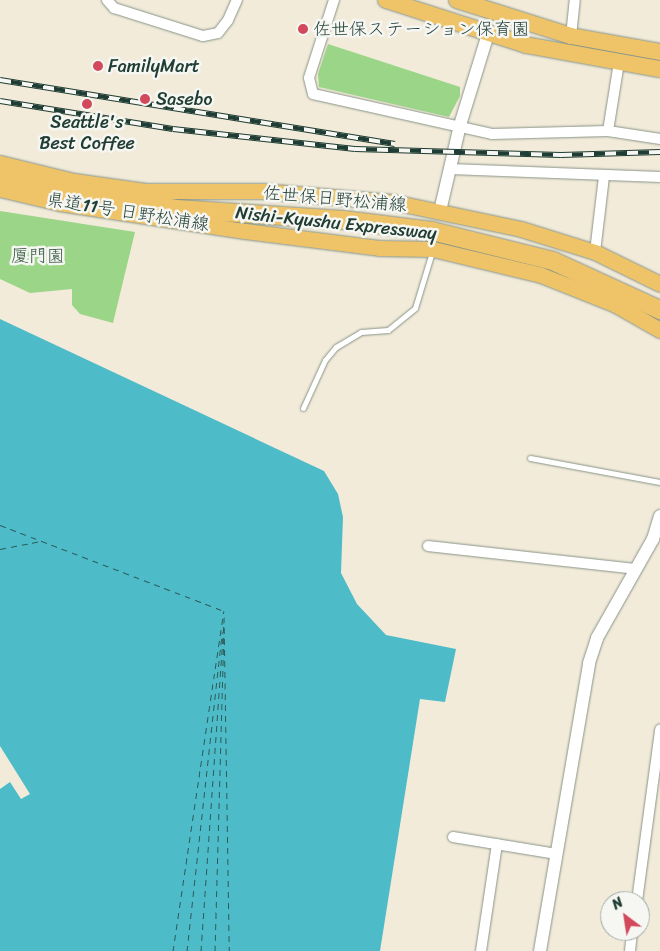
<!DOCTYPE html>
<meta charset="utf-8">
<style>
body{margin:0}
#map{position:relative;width:660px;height:951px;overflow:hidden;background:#f2ebda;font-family:Sriracha,"Klee One",sans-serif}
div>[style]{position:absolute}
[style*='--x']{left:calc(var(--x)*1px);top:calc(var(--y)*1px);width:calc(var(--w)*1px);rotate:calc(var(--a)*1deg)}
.green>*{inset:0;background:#9ad588}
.water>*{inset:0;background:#4ebbc8}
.pier>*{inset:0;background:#f2ebda}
.ferry>*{height:1px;margin-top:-0.5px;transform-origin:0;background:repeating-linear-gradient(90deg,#2b5c59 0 6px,transparent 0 11px)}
.roads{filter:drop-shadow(0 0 1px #889487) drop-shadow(0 0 1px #889487)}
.service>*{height:5px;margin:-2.5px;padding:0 2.5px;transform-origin:2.5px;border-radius:2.5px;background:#fff}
.minor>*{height:10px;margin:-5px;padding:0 5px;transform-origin:5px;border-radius:5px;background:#fff}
.tertiary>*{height:12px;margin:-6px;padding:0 6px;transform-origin:6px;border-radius:6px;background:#fff}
.primary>*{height:15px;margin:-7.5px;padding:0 7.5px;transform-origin:7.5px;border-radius:7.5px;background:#efc469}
.trunk>*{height:16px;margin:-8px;padding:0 8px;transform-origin:8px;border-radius:8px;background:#efc469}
.motorway>*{height:18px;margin:-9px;padding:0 9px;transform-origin:9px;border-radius:9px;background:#efc469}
.rail>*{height:5.5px;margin-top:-2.75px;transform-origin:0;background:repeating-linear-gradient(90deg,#f6f6f2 0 11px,#1f3d34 0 22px);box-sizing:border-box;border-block:1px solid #1f3d34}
.dots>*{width:14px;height:14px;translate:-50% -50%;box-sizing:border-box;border:2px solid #f6f6f2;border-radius:50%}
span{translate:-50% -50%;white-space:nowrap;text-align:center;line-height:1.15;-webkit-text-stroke:5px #f6f6f2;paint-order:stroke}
.poi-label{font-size:18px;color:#1f3d34}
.left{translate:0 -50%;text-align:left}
.street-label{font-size:18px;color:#1f3d34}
.park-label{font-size:18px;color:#385b45}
.north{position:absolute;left:600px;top:891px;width:50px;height:50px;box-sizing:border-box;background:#f6f6f2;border:1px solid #a0aca6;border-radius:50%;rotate:329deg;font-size:14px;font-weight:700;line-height:20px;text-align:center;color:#1f3d34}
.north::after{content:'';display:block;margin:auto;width:18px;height:22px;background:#d1495b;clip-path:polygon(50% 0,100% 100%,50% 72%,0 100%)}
</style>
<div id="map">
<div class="green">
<i style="clip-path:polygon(328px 44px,460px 87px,460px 96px,449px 117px,319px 87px,318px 74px)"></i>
<i style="clip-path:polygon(0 211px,135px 232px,113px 323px,80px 314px,72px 305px,72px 289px,30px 293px,0 279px)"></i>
</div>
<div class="water">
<i style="clip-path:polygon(0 319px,324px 471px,338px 494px,343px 517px,341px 573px,357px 604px,386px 635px,456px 649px,445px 702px,420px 699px,380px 951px,0 951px)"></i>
</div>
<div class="pier">
<i style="clip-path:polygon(0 746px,30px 794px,21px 799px,10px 782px,0 789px)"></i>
</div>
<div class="ferry">
<i style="--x:0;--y:525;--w:240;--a:21"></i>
<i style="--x:0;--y:549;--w:42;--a:-11"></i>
<i style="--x:224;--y:617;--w:334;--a:89.1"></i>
<i style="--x:173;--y:951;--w:344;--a:-81.5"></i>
<i style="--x:187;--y:951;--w:321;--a:-83.7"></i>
<i style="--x:201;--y:951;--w:330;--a:-86"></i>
<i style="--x:215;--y:951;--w:319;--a:-88.4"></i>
</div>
<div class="roads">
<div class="service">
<i style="--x:303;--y:408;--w:53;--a:-65.4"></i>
<i style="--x:325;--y:360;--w:17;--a:-50"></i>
<i style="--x:336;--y:347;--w:29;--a:-31"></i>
<i style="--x:361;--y:332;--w:27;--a:-4"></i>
<i style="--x:388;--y:330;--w:35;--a:-39"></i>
<i style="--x:415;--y:308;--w:59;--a:-73.1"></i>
<i style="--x:530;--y:458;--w:132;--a:10.5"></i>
</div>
<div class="minor">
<i style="--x:107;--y:0;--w:11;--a:49"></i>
<i style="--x:114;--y:8;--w:93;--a:17.5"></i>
<i style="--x:203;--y:36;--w:15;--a:-11"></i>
<i style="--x:218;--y:33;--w:16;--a:-52"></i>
<i style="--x:228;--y:20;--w:22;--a:-66"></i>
<i style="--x:334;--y:0;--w:82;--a:107.8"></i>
<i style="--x:309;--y:78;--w:16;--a:76"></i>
<i style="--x:313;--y:94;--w:183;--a:12.6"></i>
<i style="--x:492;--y:134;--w:116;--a:-1.5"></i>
<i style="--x:608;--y:131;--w:70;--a:-80.9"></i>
<i style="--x:571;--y:36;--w:36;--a:-84"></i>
<i style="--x:608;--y:131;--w:53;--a:8.7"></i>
<i style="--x:450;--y:169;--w:210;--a:2.2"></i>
<i style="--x:595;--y:252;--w:77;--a:-83.2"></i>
<i style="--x:428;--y:546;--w:208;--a:6.3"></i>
<i style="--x:453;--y:837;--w:105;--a:9.3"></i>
<i style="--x:637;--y:901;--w:173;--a:-82.3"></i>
<i style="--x:481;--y:951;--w:108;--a:-81.5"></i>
<i style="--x:630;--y:951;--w:20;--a:-84"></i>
</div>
<div class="tertiary">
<i style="--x:440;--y:211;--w:88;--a:-76.9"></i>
<i style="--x:460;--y:125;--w:95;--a:-72.9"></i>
<i style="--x:540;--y:951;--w:292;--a:-80.3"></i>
<i style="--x:589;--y:663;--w:26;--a:-72"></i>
<i style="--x:597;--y:638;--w:114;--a:-60.5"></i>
<i style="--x:653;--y:539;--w:24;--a:-73"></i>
</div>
<div class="primary">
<i style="--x:0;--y:163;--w:76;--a:13.7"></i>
<i style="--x:74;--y:181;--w:72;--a:8"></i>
<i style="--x:145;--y:191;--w:118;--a:0"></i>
<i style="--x:263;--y:191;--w:130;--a:4.8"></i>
<i style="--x:393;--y:202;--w:131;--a:11.9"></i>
<i style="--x:521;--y:229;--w:77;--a:17.3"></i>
<i style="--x:595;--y:252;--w:72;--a:26.2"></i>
<i style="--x:0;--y:189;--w:61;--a:13.3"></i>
<i style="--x:59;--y:203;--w:188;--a:8.6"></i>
<i style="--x:245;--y:231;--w:135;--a:7.2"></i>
<i style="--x:379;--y:248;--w:54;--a:1.1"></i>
<i style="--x:433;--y:249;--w:111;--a:13.5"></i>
<i style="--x:541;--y:275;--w:79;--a:21.7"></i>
<i style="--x:614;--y:304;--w:53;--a:29.5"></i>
</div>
<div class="trunk">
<i style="--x:386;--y:0;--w:147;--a:17.8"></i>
<i style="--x:526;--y:45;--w:136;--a:10.2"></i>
<i style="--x:457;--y:0;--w:120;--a:17.5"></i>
<i style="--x:571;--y:36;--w:90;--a:10.2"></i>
</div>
<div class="motorway">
<i style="--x:0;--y:178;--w:57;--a:13.3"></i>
<i style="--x:55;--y:191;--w:123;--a:8.4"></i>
<i style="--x:177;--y:209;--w:167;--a:3.8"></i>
<i style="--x:344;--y:220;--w:89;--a:7.1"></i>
<i style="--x:432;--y:231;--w:125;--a:13.9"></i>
<i style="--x:553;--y:261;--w:118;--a:24.6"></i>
</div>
</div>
<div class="rail">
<i style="--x:0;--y:80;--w:400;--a:9.2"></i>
<i style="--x:0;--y:101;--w:175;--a:9.2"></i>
<i style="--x:173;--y:129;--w:183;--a:6.3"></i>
<i style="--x:355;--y:149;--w:206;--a:1.7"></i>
<i style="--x:561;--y:155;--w:99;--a:-1.7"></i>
</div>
<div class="dots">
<i style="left:303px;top:29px;background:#d1495b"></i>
<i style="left:98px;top:66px;background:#d1495b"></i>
<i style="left:145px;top:99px;background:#d1495b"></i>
<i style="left:87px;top:104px;background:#d1495b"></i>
</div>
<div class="poi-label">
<span class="left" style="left:313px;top:29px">佐世保ステーション保育園</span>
<span class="left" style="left:108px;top:66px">FamilyMart</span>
<span class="left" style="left:156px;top:99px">Sasebo</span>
<span style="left:87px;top:133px">Seattle's<br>Best Coffee</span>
</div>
<div class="street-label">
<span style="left:335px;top:199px;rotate:5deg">佐世保日野松浦線</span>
<span style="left:128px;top:212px;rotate:9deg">県道11号 日野松浦線</span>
<span style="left:336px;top:223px;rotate:6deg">Nishi-Kyushu Expressway</span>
</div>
<div class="park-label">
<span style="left:38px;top:256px">厦門園</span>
</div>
<div class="north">N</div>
</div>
